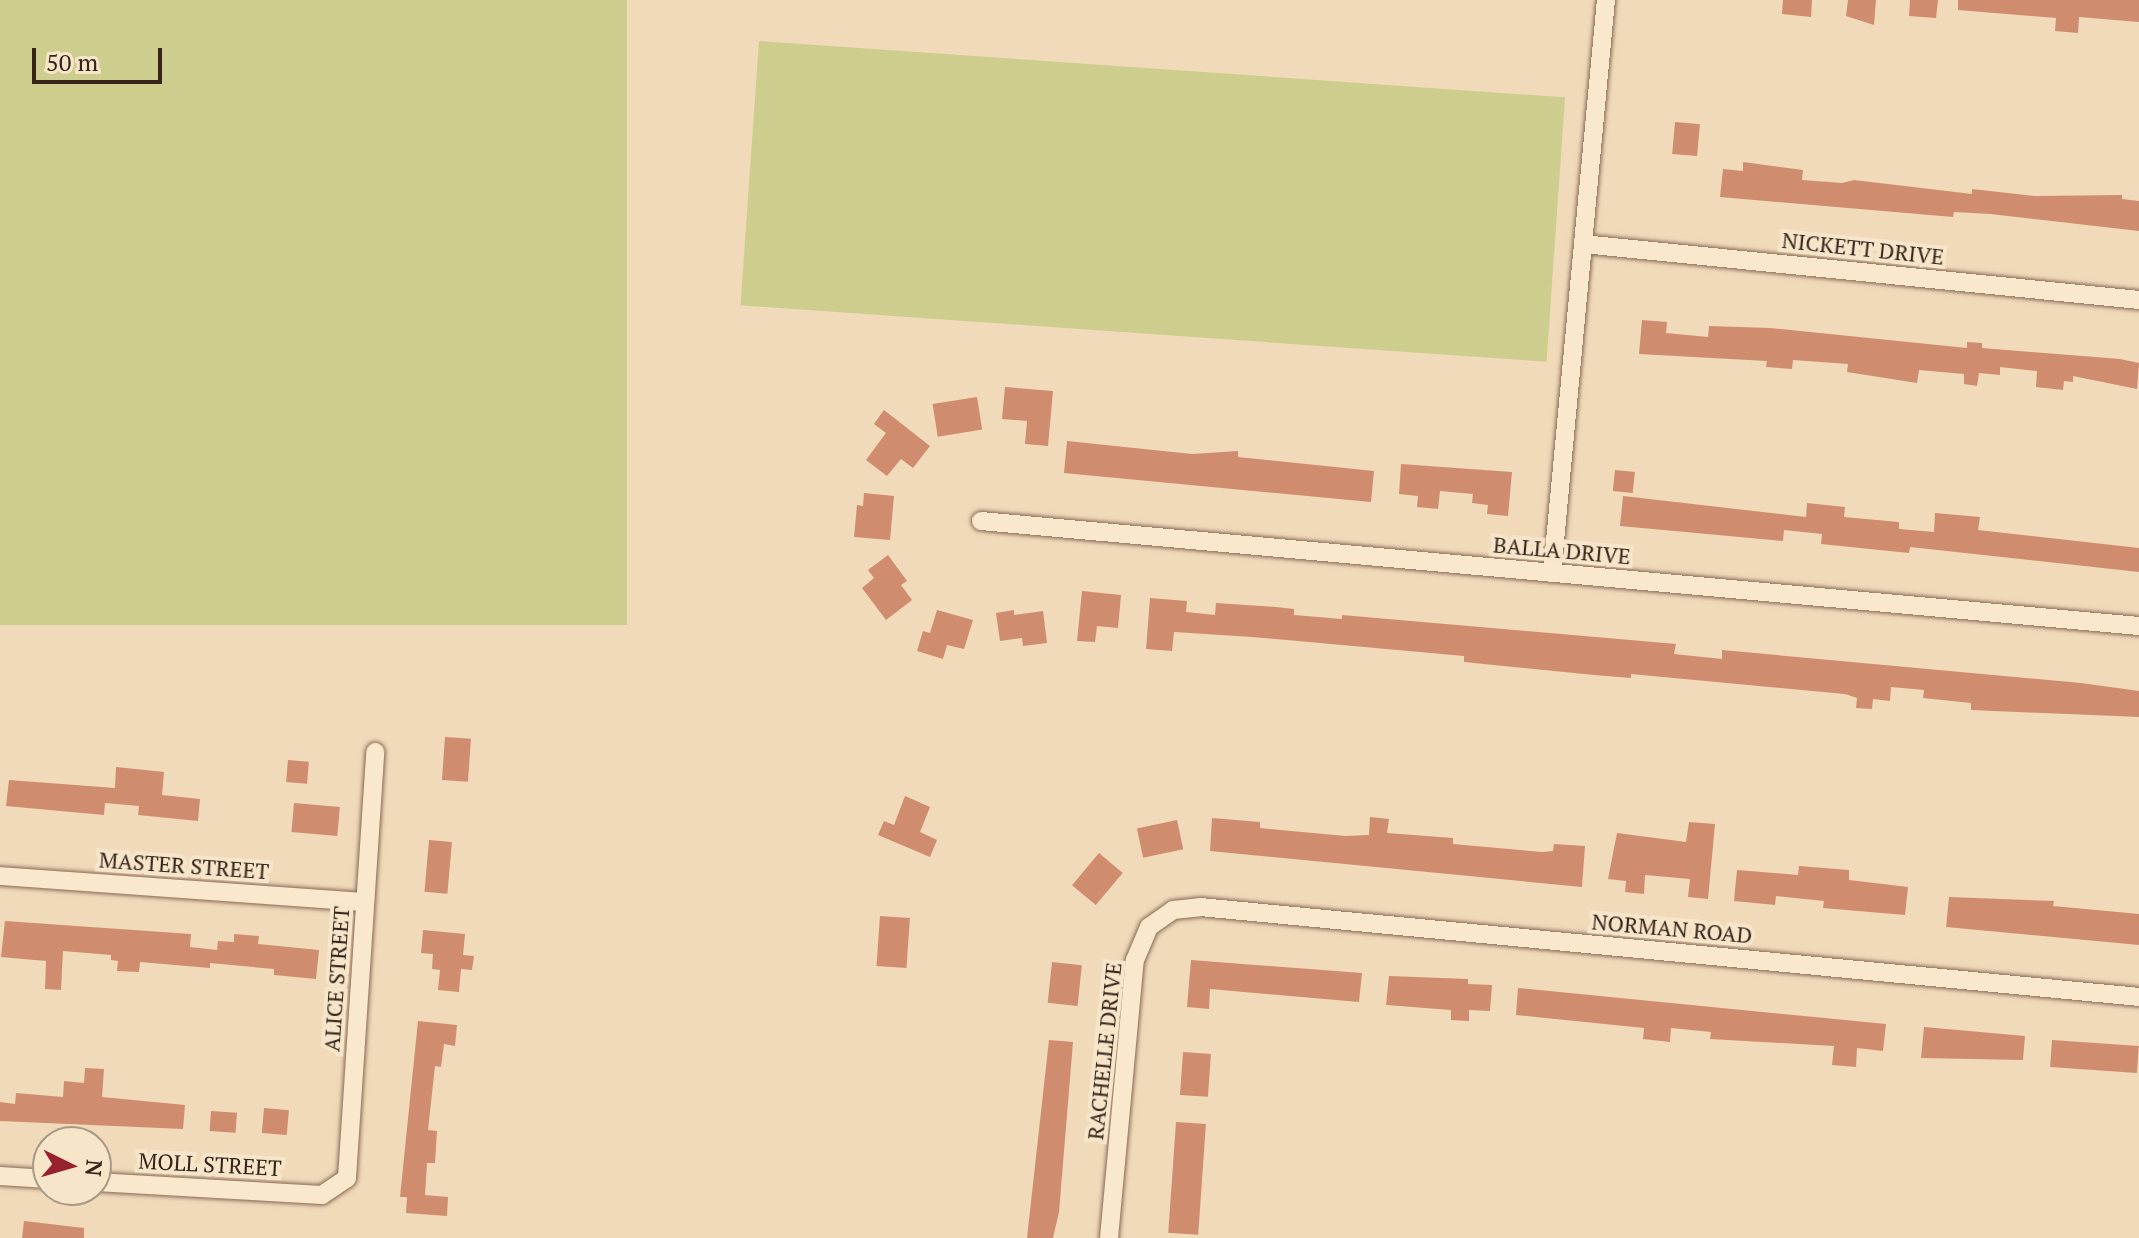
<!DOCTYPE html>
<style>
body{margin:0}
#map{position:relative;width:2139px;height:1238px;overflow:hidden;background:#f0daba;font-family:"PT Serif",serif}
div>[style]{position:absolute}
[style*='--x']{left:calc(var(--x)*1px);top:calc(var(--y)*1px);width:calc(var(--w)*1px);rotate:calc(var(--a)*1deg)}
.green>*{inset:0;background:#cdcd8e;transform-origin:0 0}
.building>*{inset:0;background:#d08c6e;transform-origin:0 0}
.roads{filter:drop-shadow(0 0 2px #876954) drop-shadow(0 0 2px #876954)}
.street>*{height:18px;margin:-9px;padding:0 9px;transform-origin:9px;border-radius:9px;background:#fae8cd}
span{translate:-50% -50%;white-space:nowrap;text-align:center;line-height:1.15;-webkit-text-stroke:8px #f7e5ca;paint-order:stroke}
.street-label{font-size:22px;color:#35241a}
.north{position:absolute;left:32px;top:1126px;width:80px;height:80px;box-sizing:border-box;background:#f7e5ca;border:2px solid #a99884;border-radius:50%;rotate:95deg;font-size:22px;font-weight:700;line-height:32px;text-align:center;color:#35241a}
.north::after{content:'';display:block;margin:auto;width:28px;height:36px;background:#98212f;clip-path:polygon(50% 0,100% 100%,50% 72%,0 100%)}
.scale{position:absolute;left:32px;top:48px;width:130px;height:36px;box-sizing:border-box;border:4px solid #35241a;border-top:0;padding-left:10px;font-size:24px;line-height:28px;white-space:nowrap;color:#35241a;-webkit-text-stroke:6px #f7e5ca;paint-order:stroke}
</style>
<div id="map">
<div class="green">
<i style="left:0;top:0;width:627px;height:625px"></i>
<i style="left:759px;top:41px;width:808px;height:265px;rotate:4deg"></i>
</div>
<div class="building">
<i style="clip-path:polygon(1783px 0,1812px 0,1811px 17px,1782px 14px)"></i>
<i style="clip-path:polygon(1848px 0,1876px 0,1874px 25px,1846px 16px)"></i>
<i style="clip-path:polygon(1910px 0,1938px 0,1936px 18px,1909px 16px)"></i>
<i style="clip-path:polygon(1958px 0,2139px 0,2139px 22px,2079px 17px,2078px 33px,2055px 31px,2056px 18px,1958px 10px)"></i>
<i style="left:1675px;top:122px;width:25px;height:32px;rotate:5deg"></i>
<i style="clip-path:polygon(1743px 162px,1803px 170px,1802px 180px,1842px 183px,1854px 180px,1972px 194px,1972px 189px,2035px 196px,2122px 195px,2122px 199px,2139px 201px,2139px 231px,1990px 214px,1954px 212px,1953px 217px,1720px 197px,1723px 169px,1743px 171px)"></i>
<i style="clip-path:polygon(1642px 320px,1667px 322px,1666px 333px,1708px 337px,1709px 326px,1770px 328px,1967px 348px,1967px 342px,1982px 343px,1982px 348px,2120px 359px,2139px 363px,2137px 389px,2073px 376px,2073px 382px,2064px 381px,2063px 390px,2036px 387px,2037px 371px,2000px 367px,2000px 375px,1979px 373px,1977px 386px,1964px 384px,1964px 374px,1919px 370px,1917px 383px,1847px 372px,1848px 364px,1793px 360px,1792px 369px,1766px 367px,1767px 361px,1639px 354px)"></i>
<i style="clip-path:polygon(1005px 387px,1053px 391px,1048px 446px,1025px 444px,1027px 421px,1002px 419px)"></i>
<i style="left:977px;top:397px;width:33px;height:45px;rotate:81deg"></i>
<i style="clip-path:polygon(884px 410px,930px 446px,913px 468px,901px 459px,887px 476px,866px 460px,886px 433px,874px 424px)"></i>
<i style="clip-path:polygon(1067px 441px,1192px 454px,1238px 451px,1238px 457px,1374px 471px,1371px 502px,1064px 473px)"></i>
<i style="clip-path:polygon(1401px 464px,1512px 472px,1508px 516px,1487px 514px,1488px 505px,1472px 503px,1473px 494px,1440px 491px,1438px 509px,1417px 507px,1418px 496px,1399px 494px)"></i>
<i style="left:1615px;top:470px;width:20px;height:21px;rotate:6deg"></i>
<i style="clip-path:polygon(864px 493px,894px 496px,890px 540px,854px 537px,857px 505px,863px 506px)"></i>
<i style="clip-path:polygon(1623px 496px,1806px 517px,1807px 503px,1845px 507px,1844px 517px,1899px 522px,1899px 529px,1934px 532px,1935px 513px,1980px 517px,1978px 530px,2139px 548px,2139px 572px,1910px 547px,1909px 553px,1821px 544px,1822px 534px,1784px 530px,1783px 541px,1620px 526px)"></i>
<i style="clip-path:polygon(888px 555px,907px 581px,901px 585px,912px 600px,886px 620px,862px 588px,874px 578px,868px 570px)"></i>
<i style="clip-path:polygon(1082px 591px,1121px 595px,1118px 628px,1097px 626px,1095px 642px,1077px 641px)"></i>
<i style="clip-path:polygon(1150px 598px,1187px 601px,1186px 612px,1215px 615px,1216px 603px,1276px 607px,1294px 609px,1294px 615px,1342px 619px,1342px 615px,1676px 644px,1674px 654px,1722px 659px,1722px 650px,2081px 683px,2139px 691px,2139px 717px,1971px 710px,1971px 703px,1923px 698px,1924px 690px,1891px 687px,1890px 701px,1873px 699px,1872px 709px,1856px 708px,1857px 698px,1845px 694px,1631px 674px,1631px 678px,1594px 675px,1464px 662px,1464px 656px,1252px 637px,1174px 632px,1172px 651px,1146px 649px)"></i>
<i style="clip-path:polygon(937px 610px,973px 620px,964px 649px,947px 645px,943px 659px,917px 651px,923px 631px,930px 633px)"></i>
<i style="clip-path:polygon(1014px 610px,1014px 615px,1043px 611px,1047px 643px,1023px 646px,1022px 638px,1000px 641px,996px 613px)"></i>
<i style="left:445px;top:737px;width:26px;height:43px;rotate:4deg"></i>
<i style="left:288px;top:760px;width:21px;height:22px;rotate:5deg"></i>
<i style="clip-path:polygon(116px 767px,164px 772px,162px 795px,200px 799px,198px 821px,138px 815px,139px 806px,105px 803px,104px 815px,6px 806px,9px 780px,115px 788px)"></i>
<i style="clip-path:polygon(905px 796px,930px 807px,920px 832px,937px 840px,930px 857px,878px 835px,884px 821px,894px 825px)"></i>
<i style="left:294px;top:803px;width:46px;height:29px;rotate:5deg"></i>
<i style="clip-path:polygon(1370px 817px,1389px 819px,1387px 833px,1453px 838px,1453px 844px,1542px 852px,1553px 851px,1554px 844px,1585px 846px,1582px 887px,1210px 851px,1212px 818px,1260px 822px,1260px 828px,1345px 836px,1369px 835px)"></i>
<i style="left:1177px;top:820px;width:30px;height:41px;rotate:78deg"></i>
<i style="clip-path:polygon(1689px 822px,1715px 824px,1708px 899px,1688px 897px,1690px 879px,1645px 875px,1644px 894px,1625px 892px,1626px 881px,1608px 879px,1617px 833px,1686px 842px)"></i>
<i style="left:429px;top:840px;width:23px;height:52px;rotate:5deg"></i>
<i style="left:1099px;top:853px;width:31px;height:42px;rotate:40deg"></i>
<i style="clip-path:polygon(1799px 866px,1849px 870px,1849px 880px,1908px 887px,1905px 915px,1823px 908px,1824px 901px,1776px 896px,1775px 905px,1734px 901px,1737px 870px,1798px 875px)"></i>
<i style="clip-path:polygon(1949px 897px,2054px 901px,2053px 906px,2139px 914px,2139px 945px,1946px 927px)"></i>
<i style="left:880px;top:916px;width:30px;height:50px;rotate:4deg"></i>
<i style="clip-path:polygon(5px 921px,191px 934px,190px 947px,217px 950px,218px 941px,234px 942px,234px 934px,259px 936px,258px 944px,319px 950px,316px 979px,274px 975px,274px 969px,210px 963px,210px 968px,140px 962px,139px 972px,117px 971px,118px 961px,111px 960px,111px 955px,63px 951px,61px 990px,45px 989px,46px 961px,1px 957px)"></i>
<i style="clip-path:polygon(423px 930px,465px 934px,463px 955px,474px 956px,472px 970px,461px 969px,459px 992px,438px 990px,440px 970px,432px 969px,433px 954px,421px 953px)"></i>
<i style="clip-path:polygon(1191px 960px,1362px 973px,1359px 1002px,1210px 989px,1209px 1009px,1187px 1007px)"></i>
<i style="left:1052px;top:962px;width:30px;height:41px;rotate:6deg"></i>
<i style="clip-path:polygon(1389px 976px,1468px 979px,1468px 984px,1492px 985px,1490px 1011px,1469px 1010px,1469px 1021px,1451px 1020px,1451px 1010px,1386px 1005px)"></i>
<i style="clip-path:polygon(1518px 988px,1886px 1024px,1883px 1051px,1857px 1048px,1856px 1067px,1832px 1065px,1834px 1046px,1710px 1039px,1711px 1032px,1671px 1028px,1670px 1042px,1643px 1039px,1644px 1028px,1516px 1015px)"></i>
<i style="clip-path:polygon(418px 1021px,457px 1025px,455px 1046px,444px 1044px,441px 1067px,435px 1066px,428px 1130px,437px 1131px,435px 1163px,427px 1163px,425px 1195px,448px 1197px,447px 1216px,406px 1213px,407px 1197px,400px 1197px)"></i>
<i style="clip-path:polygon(1924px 1027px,2025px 1036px,2023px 1060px,1921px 1058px)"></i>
<i style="clip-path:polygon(1049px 1040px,1073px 1042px,1059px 1212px,1053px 1238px,1027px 1238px)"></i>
<i style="left:2052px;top:1040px;width:87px;height:27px;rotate:4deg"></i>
<i style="left:1183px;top:1052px;width:28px;height:43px;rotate:4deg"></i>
<i style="clip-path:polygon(85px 1068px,104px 1069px,102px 1097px,185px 1105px,183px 1129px,0 1121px,0 1102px,15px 1104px,16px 1093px,63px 1097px,64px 1081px,84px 1083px)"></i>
<i style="left:264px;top:1108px;width:25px;height:25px;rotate:5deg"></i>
<i style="left:211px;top:1111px;width:26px;height:20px;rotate:4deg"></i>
<i style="left:1176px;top:1122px;width:30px;height:111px;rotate:4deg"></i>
<i style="clip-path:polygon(24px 1221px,84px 1228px,84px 1238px,22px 1238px)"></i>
</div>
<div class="roads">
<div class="street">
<i style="--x:1583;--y:244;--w:559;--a:5.75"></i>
<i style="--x:981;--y:521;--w:1163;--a:5.18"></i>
<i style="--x:1552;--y:573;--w:576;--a:-84.62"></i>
<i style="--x:0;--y:876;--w:366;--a:4.1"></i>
<i style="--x:0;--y:1176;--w:48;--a:3.6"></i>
<i style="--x:96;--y:1182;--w:226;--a:3.3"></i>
<i style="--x:322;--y:1195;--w:30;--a:-34"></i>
<i style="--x:347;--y:1178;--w:427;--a:-86.2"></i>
<i style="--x:1109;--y:1238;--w:279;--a:-84.7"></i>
<i style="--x:1135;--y:960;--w:36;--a:-67"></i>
<i style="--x:1149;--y:927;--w:29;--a:-35"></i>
<i style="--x:1173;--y:910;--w:27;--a:-6"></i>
<i style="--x:1200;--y:907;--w:943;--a:5.47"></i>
</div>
</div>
<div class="street-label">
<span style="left:1863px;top:248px;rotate:6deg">NICKETT DRIVE</span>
<span style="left:1562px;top:550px;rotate:5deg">BALLA DRIVE</span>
<span style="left:184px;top:865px;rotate:4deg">MASTER STREET</span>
<span style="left:1672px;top:928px;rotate:5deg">NORMAN ROAD</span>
<span style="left:336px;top:979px;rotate:-86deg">ALICE STREET</span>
<span style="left:1104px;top:1051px;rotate:-84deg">RACHELLE DRIVE</span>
<span style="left:210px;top:1164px;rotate:3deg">MOLL STREET</span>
</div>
<div class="north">N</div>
<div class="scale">50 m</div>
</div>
